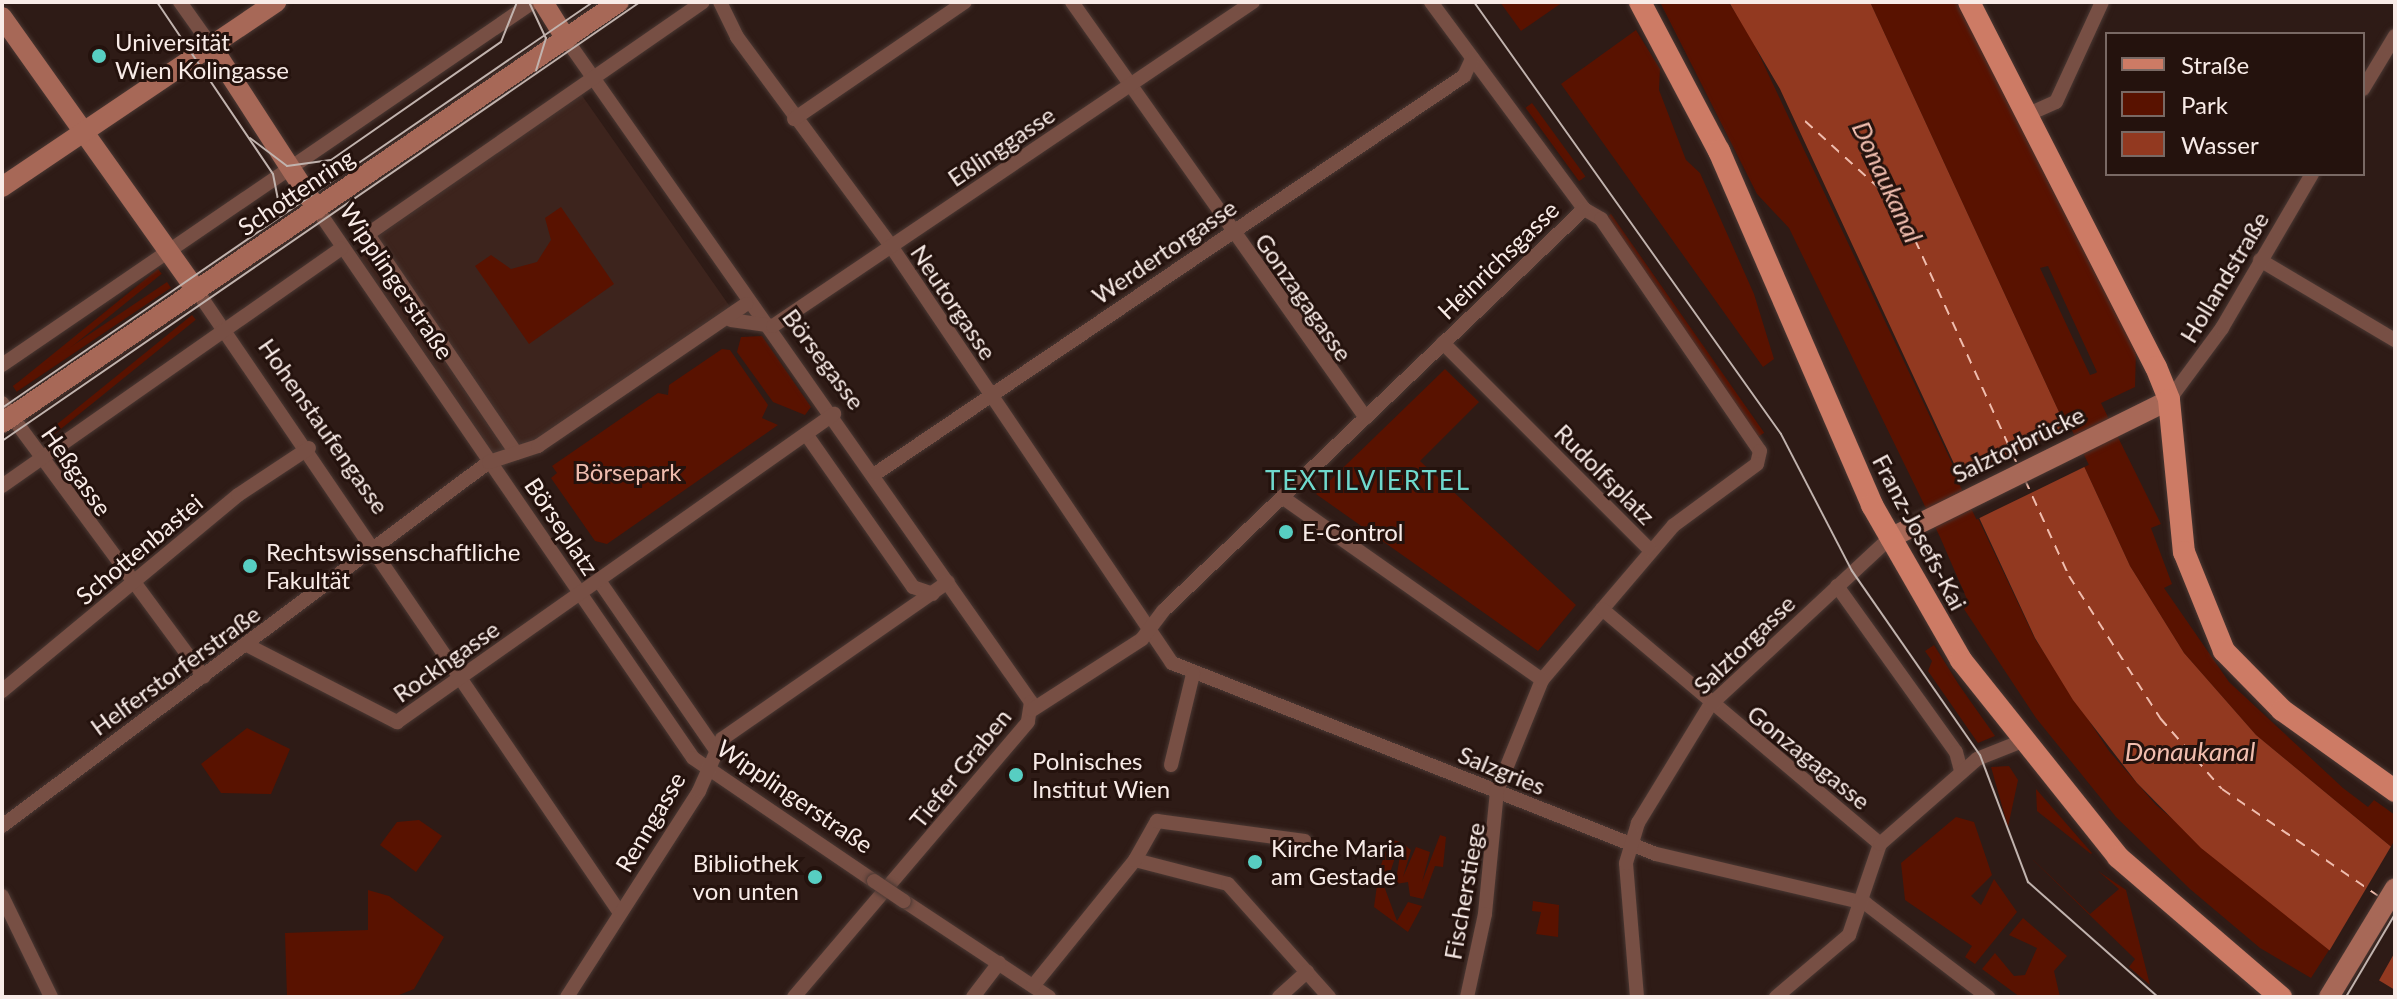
<!DOCTYPE html>
<meta charset="utf-8">
<style>
body{margin:0}
#map{position:relative;width:2397px;height:999px;overflow:hidden;background:#2e1b16;font-family:Lato,sans-serif}
div>[style]{position:absolute}
[style*='--x']{left:calc(var(--x)*1px);top:calc(var(--y)*1px);width:calc(var(--w)*1px);rotate:calc(var(--a)*1deg)}
.built>*{inset:0;background:#3d241d;transform-origin:0 0}
.green>*{inset:0;background:#591200;transform-origin:0 0}
.water>*{inset:0;background:#923920}
.pier>*{inset:0;background:#2e1b16;transform-origin:0 0}
.ferry>*{height:2px;margin-top:-1px;transform-origin:0;background:repeating-linear-gradient(90deg,#f0bdae 0 10px,transparent 0 18px)}
.roads{filter:drop-shadow(0 0 2px #4a3833) drop-shadow(0 0 2px #4a3833)}
.street>*{height:14px;margin:-7px;padding:0 7px;transform-origin:7px;border-radius:7px;background:#774f44}
.secondary>*{height:20px;margin:-10px;padding:0 10px;transform-origin:10px;border-radius:10px;background:#a76857}
.primary>*{height:22px;margin:-11px;padding:0 11px;transform-origin:11px;border-radius:11px;background:#cd7b65}
.tram>*{height:2px;margin:-1px;padding:0 1px;transform-origin:1px;border-radius:1px;background:#c1b3ae}
.bridges{filter:drop-shadow(0 0 2px #4a3833) drop-shadow(0 0 2px #4a3833)}
.street-bridge>*{height:14px;margin:-7px;padding:0 7px;transform-origin:7px;border-radius:7px;background:#774f44}
.dots>*{width:22px;height:22px;translate:-50% -50%;box-sizing:border-box;border:4px solid #24120d;border-radius:50%}
span{translate:-50% -50%;white-space:nowrap;text-align:center;line-height:1.15;-webkit-text-stroke:6px #24120d;paint-order:stroke}
.poi-label{font-size:24px;color:#f8ebe7}
.left{translate:0 -50%;text-align:left}
.right{translate:-100% -50%;text-align:right}
.street-label{font-size:24px;color:#f8ebe7}
.park-label{font-size:24px;color:#efbcae}
.water-label{font-size:26px;color:#f0bdae;font-style:italic}
.neighbourhood-label{font-size:26px;color:#6fd9cd;letter-spacing:2px}
.frame{position:absolute;inset:0;border:4px solid #f8ebe7;pointer-events:none}
.legend{position:absolute;left:2105px;top:32px;width:260px;height:144px;box-sizing:border-box;background:#24120d;border:2px solid #796964;margin:0;padding:10px 14px;list-style:none;font-size:24px;color:#f8ebe7}
.legend li{display:flex;align-items:center;gap:16px;height:40px}
.legend b{width:40px;border:2px solid #796964}
</style>
<div id="map">
<div class="built">
<i style="left:581px;top:94px;width:261px;height:279px;rotate:55deg"></i>
</div>
<div class="green">
<i style="clip-path:polygon(1500px 2px,1563px 2px,1521px 31px)"></i>
<i style="clip-path:polygon(1660px 2px,1728px 2px,1747px 29px,2035px 639px,2109px 751px,2156px 805px,2329px 950px,2311px 978px,2260px 948px,2190px 889px,2116px 817px,2036px 718px,1964px 609px,1969px 604px,1940px 537px,1789px 228px,1757px 194px)"></i>
<i style="clip-path:polygon(evenodd,1870px 2px,1957px 2px,2136px 350px,2135px 387px,2101px 403px,2161px 524px,2151px 528px,2172px 584px,2164px 588px,2229px 682px,2343px 788px,2368px 807px,2374px 800px,2395px 815px,2395px 850px,2256px 735px,2184px 653px,2130px 566px,1870px 2px,2048px 266px,2097px 372px,2096px 373px,2090px 375px,2040px 268px,2048px 266px)"></i>
<i style="clip-path:polygon(1636px 30px,1660px 69px,1659px 90px,1686px 160px,1700px 173px,1754px 294px,1774px 359px,1763px 367px,1561px 84px)"></i>
<i style="left:1532px;top:103px;width:91px;height:8px;rotate:54deg"></i>
<i style="clip-path:polygon(561px 207px,614px 284px,529px 344px,475px 266px,491px 255px,511px 269px,537px 262px,551px 240px,545px 218px)"></i>
<i style="left:1611px;top:214px;width:267px;height:7px;rotate:55deg"></i>
<i style="left:158px;top:269px;width:6px;height:186px;rotate:51deg"></i>
<i style="left:167px;top:282px;width:7px;height:186px;rotate:56deg"></i>
<i style="left:192px;top:315px;width:6px;height:188px;rotate:51deg"></i>
<i style="clip-path:polygon(762px 336px,811px 407px,805px 415px,773px 402px,737px 352px,741px 337px)"></i>
<i style="clip-path:polygon(722px 349px,730px 350px,768px 405px,762px 418px,778px 425px,607px 544px,595px 541px,551px 478px,557px 473px,552px 466px,658px 393px,668px 395px,669px 385px)"></i>
<i style="clip-path:polygon(1445px 369px,1479px 402px,1420px 461px,1576px 605px,1538px 651px,1316px 494px)"></i>
<i style="clip-path:polygon(1934px 645px,1959px 685px,1995px 736px,1978px 743px,1928px 671px,1932px 661px,1925px 651px)"></i>
<i style="clip-path:polygon(247px 728px,290px 749px,271px 794px,221px 793px,201px 764px)"></i>
<i style="clip-path:polygon(2009px 766px,2018px 780px,2008px 827px,1991px 767px)"></i>
<i style="clip-path:polygon(2036px 789px,2092px 853px,2091px 854px,2037px 811px)"></i>
<i style="clip-path:polygon(1956px 817px,1974px 822px,1992px 875px,1971px 896px,1981px 905px,1994px 879px,2017px 912px,1975px 964px,1965px 957px,1972px 946px,1905px 900px,1901px 863px)"></i>
<i style="clip-path:polygon(419px 820px,442px 836px,416px 872px,380px 845px,397px 822px)"></i>
<i style="clip-path:polygon(1440px 835px,1446px 837px,1443px 867px,1435px 866px,1423px 899px,1410px 896px,1408px 882px,1384px 886px,1397px 921px,1408px 902px,1422px 906px,1408px 932px,1374px 907px,1379px 871px,1390px 839px,1400px 842px,1390px 873px,1397px 874px,1402px 843px,1411px 850px,1403px 877px,1416px 847px,1430px 852px,1422px 882px)"></i>
<i style="clip-path:polygon(2029px 856px,2090px 914px,2119px 889px,2098px 871px,2126px 890px,2150px 985px,2129px 967px,2135px 959px)"></i>
<i style="clip-path:polygon(368px 890px,389px 896px,444px 937px,414px 989px,394px 997px,287px 997px,285px 933px,368px 930px)"></i>
<i style="clip-path:polygon(1533px 901px,1559px 905px,1558px 937px,1536px 934px,1541px 912px,1532px 911px)"></i>
<i style="clip-path:polygon(2023px 918px,2067px 956px,2054px 971px,2060px 997px,2020px 997px,1982px 969px,1995px 953px,2014px 976px,2025px 975px,2037px 948px,2009px 935px)"></i>
</div>
<div class="water">
<i style="clip-path:polygon(1729px 2px,1870px 2px,2130px 566px,2184px 653px,2256px 735px,2395px 850px,2395px 990px,2329px 950px,2201px 848px,2137px 783px,2073px 700px,2035px 638px,1780px 89px)"></i>
</div>
<div class="pier">
<i style="left:2070px;top:426px;width:43px;height:125px;rotate:64deg"></i>
<i style="clip-path:polygon(2393px 843px,2395px 952px,2377px 984px,2328px 953px)"></i>
</div>
<div class="ferry">
<i style="--x:1805;--y:121;--w:128;--a:42.2"></i>
<i style="--x:1900;--y:207;--w:282;--a:65.5"></i>
<i style="--x:2025;--y:480;--w:106;--a:65.4"></i>
<i style="--x:2069;--y:576;--w:169;--a:57.3"></i>
<i style="--x:2160;--y:718;--w:94;--a:48.9"></i>
<i style="--x:2222;--y:789;--w:189;--a:34.4"></i>
</div>
<div class="roads">
<div class="street">
<i style="--x:180;--y:2;--w:55;--a:54.6"></i>
<i style="--x:720;--y:2;--w:39;--a:64"></i>
<i style="--x:737;--y:37;--w:260;--a:53.6"></i>
<i style="--x:891;--y:246;--w:503;--a:56.03"></i>
<i style="--x:1172;--y:663;--w:520;--a:21.54"></i>
<i style="--x:1656;--y:854;--w:215;--a:13.2"></i>
<i style="--x:1865;--y:903;--w:155;--a:37.4"></i>
<i style="--x:1072;--y:2;--w:509;--a:54.75"></i>
<i style="--x:1431;--y:2;--w:257;--a:53.5"></i>
<i style="--x:1584;--y:209;--w:20;--a:30"></i>
<i style="--x:1601;--y:219;--w:281;--a:55.6"></i>
<i style="--x:1760;--y:451;--w:13;--a:103"></i>
<i style="--x:1757;--y:464;--w:104;--a:143.6"></i>
<i style="--x:1673;--y:526;--w:202;--a:130.4"></i>
<i style="--x:1542;--y:680;--w:120;--a:112.1"></i>
<i style="--x:1497;--y:791;--w:124;--a:95.6"></i>
<i style="--x:1485;--y:914;--w:85;--a:102.2"></i>
<i style="--x:566;--y:39;--w:810;--a:54.96"></i>
<i style="--x:1031;--y:702;--w:20;--a:99"></i>
<i style="--x:1028;--y:722;--w:361;--a:130.4"></i>
<i style="--x:2363;--y:89;--w:62;--a:-58.9"></i>
<i style="--x:2031;--y:113;--w:27;--a:-24"></i>
<i style="--x:2056;--y:102;--w:110;--a:-65.3"></i>
<i style="--x:794;--y:119;--w:207;--a:-34.4"></i>
<i style="--x:317;--y:209;--w:665;--a:55.59"></i>
<i style="--x:693;--y:758;--w:219;--a:34.2"></i>
<i style="--x:2260;--y:260;--w:157;--a:30.7"></i>
<i style="--x:197;--y:291;--w:752;--a:55.78"></i>
<i style="--x:731;--y:320;--w:42;--a:8.1"></i>
<i style="--x:773;--y:326;--w:579;--a:-34.02"></i>
<i style="--x:1443;--y:343;--w:293;--a:45"></i>
<i style="--x:2;--y:365;--w:643;--a:-34.36"></i>
<i style="--x:2169;--y:400;--w:89;--a:-53.6"></i>
<i style="--x:2222;--y:328;--w:178;--a:-59.7"></i>
<i style="--x:2;--y:403;--w:340;--a:53.6"></i>
<i style="--x:806;--y:434;--w:187;--a:55"></i>
<i style="--x:913;--y:587;--w:21;--a:19"></i>
<i style="--x:516;--y:453;--w:264;--a:-124.1"></i>
<i style="--x:368;--y:234;--w:407;--a:-34.7"></i>
<i style="--x:875;--y:474;--w:711;--a:-34.05"></i>
<i style="--x:1464;--y:76;--w:19;--a:-65"></i>
<i style="--x:2;--y:486;--w:414;--a:-35"></i>
<i style="--x:1282;--y:497;--w:318;--a:35.1"></i>
<i style="--x:600;--y:582;--w:201;--a:55.4"></i>
<i style="--x:1837;--y:586;--w:204;--a:54.4"></i>
<i style="--x:1956;--y:752;--w:20;--a:75"></i>
<i style="--x:1602;--y:609;--w:364;--a:40.2"></i>
<i style="--x:247;--y:645;--w:169;--a:27.2"></i>
<i style="--x:397;--y:722;--w:535;--a:-35.18"></i>
<i style="--x:2;--y:691;--w:307;--a:-39.7"></i>
<i style="--x:238;--y:495;--w:85;--a:-33.5"></i>
<i style="--x:1032;--y:710;--w:131;--a:-32.8"></i>
<i style="--x:1142;--y:639;--w:36;--a:-53"></i>
<i style="--x:1164;--y:610;--w:581;--a:-43.67"></i>
<i style="--x:1171;--y:765;--w:94;--a:-76.4"></i>
<i style="--x:2;--y:826;--w:608;--a:-36.78"></i>
<i style="--x:489;--y:462;--w:52;--a:-18.1"></i>
<i style="--x:538;--y:446;--w:252;--a:-34.3"></i>
<i style="--x:1135;--y:860;--w:96;--a:14.5"></i>
<i style="--x:1228;--y:884;--w:152;--a:48.2"></i>
<i style="--x:2;--y:896;--w:112;--a:64.1"></i>
<i style="--x:904;--y:901;--w:174;--a:33.5"></i>
<i style="--x:1033;--y:986;--w:162;--a:-51"></i>
<i style="--x:1135;--y:860;--w:45;--a:-60.6"></i>
<i style="--x:1157;--y:821;--w:149;--a:7.7"></i>
<i style="--x:567;--y:997;--w:245;--a:-57.3"></i>
<i style="--x:699;--y:791;--w:57;--a:-66.1"></i>
<i style="--x:722;--y:739;--w:275;--a:-34.8"></i>
<i style="--x:973;--y:997;--w:43;--a:-52.6"></i>
<i style="--x:1279;--y:997;--w:38;--a:-42"></i>
<i style="--x:1637;--y:997;--w:134;--a:-94.7"></i>
<i style="--x:1626;--y:863;--w:42;--a:-73.3"></i>
<i style="--x:1638;--y:823;--w:138;--a:-58.6"></i>
<i style="--x:1710;--y:705;--w:246;--a:-42.9"></i>
<i style="--x:1776;--y:997;--w:96;--a:-40.3"></i>
<i style="--x:1849;--y:935;--w:96;--a:-71.2"></i>
<i style="--x:1880;--y:844;--w:129;--a:-41.2"></i>
<i style="--x:1977;--y:759;--w:46;--a:-21.6"></i>
</div>
<div class="secondary">
<i style="--x:543;--y:2;--w:44;--a:58.1"></i>
<i style="--x:2;--y:17;--w:336;--a:54.6"></i>
<i style="--x:212;--y:47;--w:193;--a:57.1"></i>
<i style="--x:2;--y:187;--w:331;--a:-34"></i>
<i style="--x:2;--y:423;--w:747;--a:-34.31"></i>
<i style="--x:1890;--y:538;--w:311;--a:-26.3"></i>
<i style="--x:2329;--y:997;--w:127;--a:-58.8"></i>
</div>
<div class="primary">
<i style="--x:1640;--y:2;--w:169;--a:62.1"></i>
<i style="--x:1719;--y:151;--w:386;--a:66.6"></i>
<i style="--x:1872;--y:505;--w:179;--a:60.1"></i>
<i style="--x:1961;--y:660;--w:252;--a:51.4"></i>
<i style="--x:2118;--y:857;--w:215;--a:40.7"></i>
<i style="--x:1969;--y:2;--w:410;--a:62.9"></i>
<i style="--x:2156;--y:367;--w:35;--a:68"></i>
<i style="--x:2169;--y:400;--w:153;--a:84.4"></i>
<i style="--x:2184;--y:552;--w:107;--a:68"></i>
<i style="--x:2224;--y:651;--w:83;--a:45.5"></i>
<i style="--x:2282;--y:710;--w:139;--a:35.6"></i>
</div>
</div>
<div class="tram">
<i style="--x:157;--y:2;--w:207;--a:56"></i>
<i style="--x:273;--y:174;--w:26;--a:79"></i>
<i style="--x:278;--y:200;--w:28;--a:116"></i>
<i style="--x:529;--y:2;--w:40;--a:65"></i>
<i style="--x:546;--y:38;--w:34;--a:107"></i>
<i style="--x:1474;--y:2;--w:530;--a:54.6"></i>
<i style="--x:1781;--y:434;--w:154;--a:62.6"></i>
<i style="--x:1852;--y:571;--w:224;--a:55.2"></i>
<i style="--x:1980;--y:755;--w:136;--a:69.3"></i>
<i style="--x:2028;--y:882;--w:174;--a:41.5"></i>
<i style="--x:250;--y:138;--w:46;--a:37.1"></i>
<i style="--x:287;--y:166;--w:44;--a:-7.8"></i>
<i style="--x:331;--y:160;--w:207;--a:-34.8"></i>
<i style="--x:501;--y:42;--w:43;--a:-68.2"></i>
<i style="--x:2;--y:408;--w:717;--a:-34.49"></i>
<i style="--x:2;--y:441;--w:774;--a:-34.53"></i>
<i style="--x:2346;--y:997;--w:96;--a:-59.4"></i>
</div>
<div class="bridges">
<div class="street-bridge">
<i style="--x:874;--y:881;--w:36;--a:34"></i>
</div>
</div>
<div class="dots">
<i style="left:99px;top:56px;background:#57cec2"></i>
<i style="left:1286px;top:532px;background:#57cec2"></i>
<i style="left:250px;top:566px;background:#57cec2"></i>
<i style="left:1016px;top:775px;background:#57cec2"></i>
<i style="left:1255px;top:862px;background:#57cec2"></i>
<i style="left:815px;top:877px;background:#57cec2"></i>
</div>
<div class="poi-label">
<span class="left" style="left:115px;top:56px">Universität<br>Wien Kolingasse</span>
<span class="left" style="left:1302px;top:532px">E-Control</span>
<span class="left" style="left:266px;top:566px">Rechtswissenschaftliche<br>Fakultät</span>
<span class="left" style="left:1032px;top:775px">Polnisches<br>Institut Wien</span>
<span class="left" style="left:1271px;top:862px">Kirche Maria<br>am Gestade</span>
<span class="right" style="left:799px;top:877px">Bibliothek<br>von unten</span>
</div>
<div class="street-label">
<span style="left:1001px;top:146px;rotate:-34deg">Eßlinggasse</span>
<span style="left:296px;top:192px;rotate:-34deg">Schottenring</span>
<span style="left:1164px;top:251px;rotate:-34deg">Werdertorgasse</span>
<span style="left:1498px;top:260px;rotate:-44deg">Heinrichsgasse</span>
<span style="left:2224px;top:277px;rotate:-59deg">Hollandstraße</span>
<span style="left:397px;top:281px;rotate:56deg">Wipplingerstraße</span>
<span style="left:1304px;top:297px;rotate:55deg">Gonzagagasse</span>
<span style="left:954px;top:302px;rotate:56deg">Neutorgasse</span>
<span style="left:824px;top:359px;rotate:53deg">Börsegasse</span>
<span style="left:324px;top:426px;rotate:55deg">Hohenstaufengasse</span>
<span style="left:2018px;top:444px;rotate:-26deg">Salztorbrücke</span>
<span style="left:77px;top:471px;rotate:55deg">Heßgasse</span>
<span style="left:1605px;top:474px;rotate:45deg">Rudolfsplatz</span>
<span style="left:562px;top:526px;rotate:56deg">Börseplatz</span>
<span style="left:1920px;top:532px;rotate:62deg">Franz-Josefs-Kai</span>
<span style="left:139px;top:549px;rotate:-40deg">Schottenbastei</span>
<span style="left:1744px;top:644px;rotate:-44deg">Salztorgasse</span>
<span style="left:446px;top:661px;rotate:-35deg">Rockhgasse</span>
<span style="left:175px;top:670px;rotate:-36deg">Helferstorferstraße</span>
<span style="left:1809px;top:757px;rotate:39deg">Gonzagagasse</span>
<span style="left:960px;top:768px;rotate:-51deg">Tiefer Graben</span>
<span style="left:1502px;top:770px;rotate:22deg">Salzgries</span>
<span style="left:795px;top:796px;rotate:34deg">Wipplingerstraße</span>
<span style="left:650px;top:822px;rotate:-59deg">Renngasse</span>
<span style="left:1464px;top:891px;rotate:-80deg">Fischerstiege</span>
</div>
<div class="park-label">
<span style="left:628px;top:472px">Börsepark</span>
</div>
<div class="water-label">
<span style="left:1887px;top:182px;rotate:65deg">Donaukanal</span>
<span style="left:2190px;top:752px">Donaukanal</span>
</div>
<div class="neighbourhood-label">
<span style="left:1368px;top:481px">TEXTILVIERTEL</span>
</div>
<div class="frame"></div>
<ul class="legend">
<li><b style="height:10px;background:#cd7b65"></b>Straße</li>
<li><b style="height:22px;background:#591200"></b>Park</li>
<li><b style="height:22px;background:#923920"></b>Wasser</li>
</ul>
</div>
